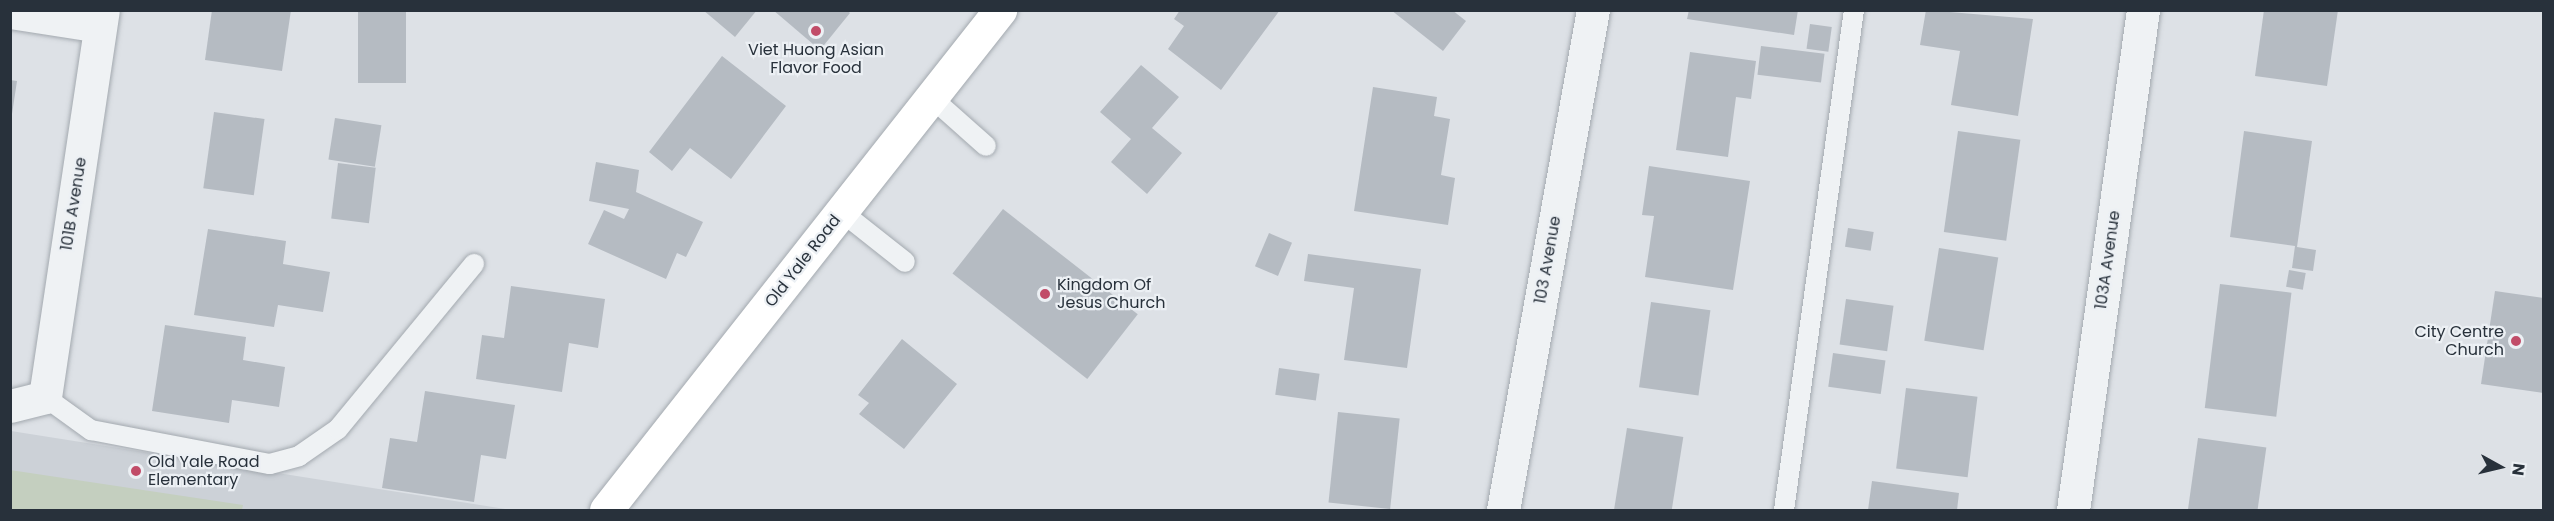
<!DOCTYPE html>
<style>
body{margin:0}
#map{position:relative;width:2554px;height:521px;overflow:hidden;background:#dde1e6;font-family:Poppins,sans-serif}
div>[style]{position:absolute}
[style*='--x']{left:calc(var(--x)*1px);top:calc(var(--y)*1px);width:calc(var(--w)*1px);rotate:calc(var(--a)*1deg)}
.built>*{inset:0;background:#ccd1d7}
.green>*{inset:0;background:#c4cfbf}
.building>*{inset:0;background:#b5bbc2;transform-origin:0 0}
.roads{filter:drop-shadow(0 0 2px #a3a9af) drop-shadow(0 0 2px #a3a9af)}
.lane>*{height:20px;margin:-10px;padding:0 10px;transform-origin:10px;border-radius:10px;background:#eff2f4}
.street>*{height:33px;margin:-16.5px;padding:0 16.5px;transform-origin:16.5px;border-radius:16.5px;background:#eff2f4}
.secondary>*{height:33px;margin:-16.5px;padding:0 16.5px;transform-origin:16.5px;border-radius:16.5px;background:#fff}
.dots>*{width:16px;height:16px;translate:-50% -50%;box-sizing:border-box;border:3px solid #ecf0f4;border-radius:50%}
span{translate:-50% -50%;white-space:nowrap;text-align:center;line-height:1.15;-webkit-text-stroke:4.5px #ecf0f4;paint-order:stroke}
.poi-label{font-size:16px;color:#28313b}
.left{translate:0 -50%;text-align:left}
.right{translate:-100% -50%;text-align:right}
.street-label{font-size:16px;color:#28313b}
.frame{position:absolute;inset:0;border:12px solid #28313b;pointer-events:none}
.north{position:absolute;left:2470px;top:437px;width:60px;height:60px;-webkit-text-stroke:4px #ecf0f4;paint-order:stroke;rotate:98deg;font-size:16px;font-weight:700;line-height:24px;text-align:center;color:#28313b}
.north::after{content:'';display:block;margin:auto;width:21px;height:27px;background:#28313b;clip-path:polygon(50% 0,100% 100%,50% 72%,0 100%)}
</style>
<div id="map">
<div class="built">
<i style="clip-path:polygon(11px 431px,512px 510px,11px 510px)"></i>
</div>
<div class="green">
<i style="clip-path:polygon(10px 470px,243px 505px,242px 510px,11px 510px)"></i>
</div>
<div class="building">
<i style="clip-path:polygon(212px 10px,291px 10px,282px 71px,205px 60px)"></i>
<i style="left:358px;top:10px;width:48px;height:73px"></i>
<i style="clip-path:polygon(703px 10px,757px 10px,735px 37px)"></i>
<i style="clip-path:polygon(773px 10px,847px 10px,850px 13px,820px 50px)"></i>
<i style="clip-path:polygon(1180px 10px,1280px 10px,1221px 90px,1168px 49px,1184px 26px,1174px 19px)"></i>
<i style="clip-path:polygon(1391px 10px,1452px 10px,1466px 21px,1443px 51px)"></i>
<i style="clip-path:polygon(1689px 10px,1798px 10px,1794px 35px,1687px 19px)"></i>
<i style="clip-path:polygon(1926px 10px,2033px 19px,2018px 116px,1951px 105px,1960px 51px,1920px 45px)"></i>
<i style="clip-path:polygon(2264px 10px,2338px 10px,2327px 86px,2255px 76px)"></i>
<i style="left:1810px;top:24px;width:22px;height:25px;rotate:8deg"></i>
<i style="left:1761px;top:46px;width:64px;height:29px;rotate:7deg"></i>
<i style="clip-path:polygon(1690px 52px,1756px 61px,1751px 99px,1736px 97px,1728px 157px,1676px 150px)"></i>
<i style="clip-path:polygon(722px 56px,786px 106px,731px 179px,690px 148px,672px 171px,649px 152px)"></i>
<i style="clip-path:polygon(1141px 65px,1179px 97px,1152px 128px,1182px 153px,1147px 194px,1111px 162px,1131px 139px,1100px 112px)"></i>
<i style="clip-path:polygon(10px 80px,17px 81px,12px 114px,10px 113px)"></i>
<i style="clip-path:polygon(1373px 87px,1437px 97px,1434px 116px,1450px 119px,1441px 175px,1455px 178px,1448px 225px,1354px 211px)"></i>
<i style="left:214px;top:112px;width:51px;height:77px;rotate:8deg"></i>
<i style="left:335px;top:118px;width:47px;height:42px;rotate:9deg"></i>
<i style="left:1958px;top:131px;width:63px;height:102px;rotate:8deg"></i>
<i style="clip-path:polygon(2244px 131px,2312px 141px,2297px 247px,2316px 250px,2313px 271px,2292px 268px,2295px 246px,2230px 237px)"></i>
<i style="clip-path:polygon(596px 162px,639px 170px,636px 192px,703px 222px,686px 257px,677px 253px,666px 279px,588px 244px,604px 210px,624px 219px,629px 209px,589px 201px)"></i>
<i style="left:338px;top:163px;width:38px;height:56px;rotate:7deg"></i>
<i style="clip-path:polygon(1649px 166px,1750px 181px,1733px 290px,1645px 277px,1654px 216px,1642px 215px)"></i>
<i style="left:1003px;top:209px;width:171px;height:82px;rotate:38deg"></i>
<i style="left:1848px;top:228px;width:26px;height:19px;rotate:9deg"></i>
<i style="clip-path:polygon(208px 229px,286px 241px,283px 264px,330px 272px,323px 312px,278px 305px,274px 327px,194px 315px)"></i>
<i style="left:1269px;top:233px;width:25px;height:36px;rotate:23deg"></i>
<i style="left:1939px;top:248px;width:60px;height:94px;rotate:9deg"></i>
<i style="clip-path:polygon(1308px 254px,1421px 269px,1407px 368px,1344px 360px,1354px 288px,1304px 281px)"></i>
<i style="left:2289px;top:270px;width:17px;height:17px;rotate:10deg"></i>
<i style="left:2220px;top:284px;width:72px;height:125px;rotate:7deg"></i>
<i style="clip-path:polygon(511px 286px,605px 299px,598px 348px,569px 343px,562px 392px,476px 379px,482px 335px,504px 338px)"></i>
<i style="clip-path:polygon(2495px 291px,2544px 298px,2544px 393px,2481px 384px)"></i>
<i style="left:1846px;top:299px;width:48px;height:46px;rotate:8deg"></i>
<i style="left:1651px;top:302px;width:60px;height:86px;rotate:8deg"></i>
<i style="clip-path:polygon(165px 325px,246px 337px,243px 360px,285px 367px,279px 407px,232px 400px,229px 423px,152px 411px)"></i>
<i style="clip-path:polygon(902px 339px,957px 384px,904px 449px,859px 414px,869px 403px,858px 395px)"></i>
<i style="left:1833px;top:353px;width:53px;height:34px;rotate:8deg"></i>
<i style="left:1279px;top:368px;width:41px;height:27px;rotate:8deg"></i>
<i style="left:1906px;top:388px;width:72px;height:81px;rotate:7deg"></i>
<i style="clip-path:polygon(425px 391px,515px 405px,506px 459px,481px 455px,474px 502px,382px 488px,390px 438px,417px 442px)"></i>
<i style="left:1338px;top:412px;width:62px;height:91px;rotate:6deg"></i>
<i style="left:1627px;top:428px;width:57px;height:83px;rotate:9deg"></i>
<i style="left:2198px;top:438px;width:69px;height:73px;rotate:8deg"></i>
<i style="clip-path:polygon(1872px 481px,1959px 493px,1957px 510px,1868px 510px)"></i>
</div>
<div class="roads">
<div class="lane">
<i style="--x:932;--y:98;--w:72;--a:41.6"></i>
<i style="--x:842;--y:212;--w:80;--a:38.4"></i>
<i style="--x:45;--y:397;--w:57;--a:35.7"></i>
<i style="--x:91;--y:430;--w:182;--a:10.8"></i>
<i style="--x:270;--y:464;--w:30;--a:-15"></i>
<i style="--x:299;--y:456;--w:47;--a:-34.7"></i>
<i style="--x:338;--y:429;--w:214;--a:-50.5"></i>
<i style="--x:1784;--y:510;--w:505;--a:-82.03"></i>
</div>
<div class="street">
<i style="--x:10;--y:12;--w:91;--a:8.8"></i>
<i style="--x:10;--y:406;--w:36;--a:-14"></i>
<i style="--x:45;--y:397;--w:391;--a:-81.5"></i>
<i style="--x:1503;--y:510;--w:508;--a:-79.8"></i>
<i style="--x:2073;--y:510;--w:505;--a:-82.03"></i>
</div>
<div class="secondary">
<i style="--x:606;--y:510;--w:637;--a:-51.76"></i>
</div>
</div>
<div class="dots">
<i style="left:816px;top:31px;background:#c14c68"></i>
<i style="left:1045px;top:294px;background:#c14c68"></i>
<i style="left:2516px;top:341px;background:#c14c68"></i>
<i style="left:136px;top:471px;background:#c14c68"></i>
</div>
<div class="poi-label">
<span style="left:816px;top:59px">Viet Huong Asian<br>Flavor Food</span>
<span class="left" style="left:1057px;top:294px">Kingdom Of<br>Jesus Church</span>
<span class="right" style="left:2504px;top:341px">City Centre<br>Church</span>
<span class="left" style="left:148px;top:471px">Old Yale Road<br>Elementary</span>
</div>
<div class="street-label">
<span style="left:74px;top:204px;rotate:-81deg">101B Avenue</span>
<span style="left:1548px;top:260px;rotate:-80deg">103 Avenue</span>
<span style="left:2108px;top:260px;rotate:-82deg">103A Avenue</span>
<span style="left:803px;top:261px;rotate:-52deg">Old Yale Road</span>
</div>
<div class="frame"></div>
<div class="north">N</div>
</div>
